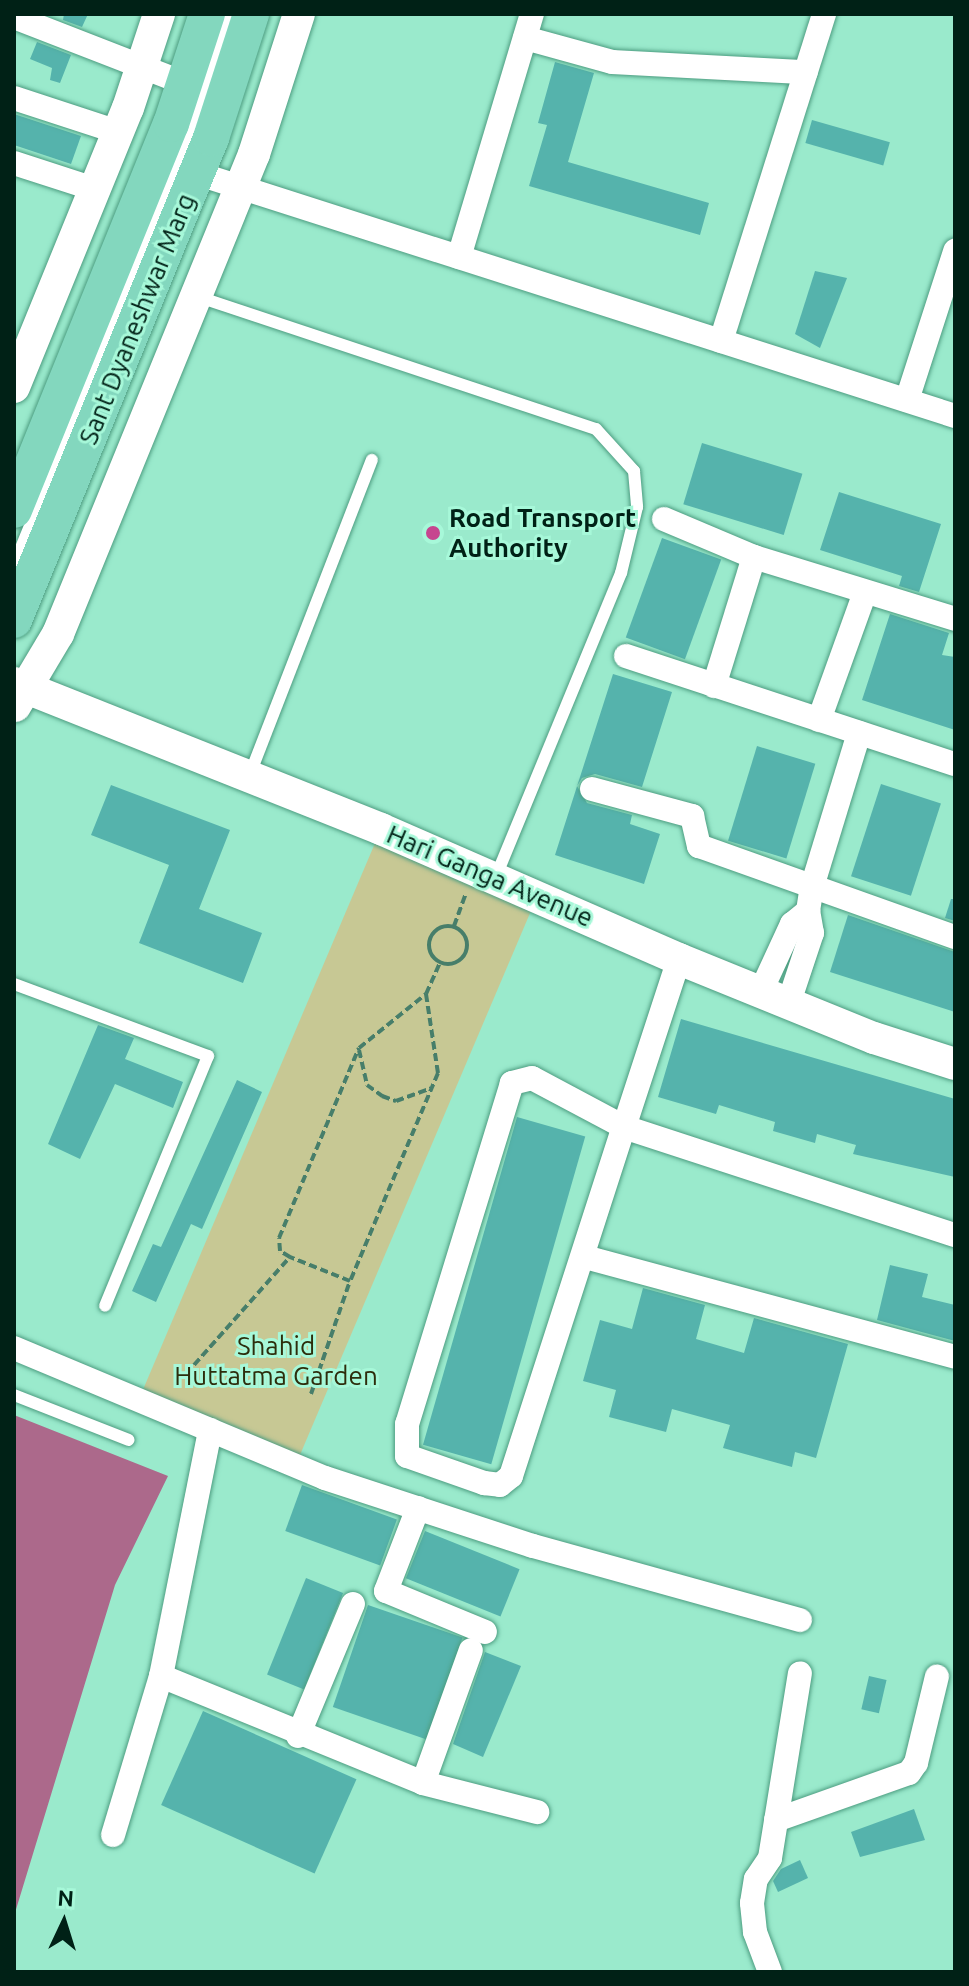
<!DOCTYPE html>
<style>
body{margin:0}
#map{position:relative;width:969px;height:1986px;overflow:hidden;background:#9aeacc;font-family:Ubuntu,sans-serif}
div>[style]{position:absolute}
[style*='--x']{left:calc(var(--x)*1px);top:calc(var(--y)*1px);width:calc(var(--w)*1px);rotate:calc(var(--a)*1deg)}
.green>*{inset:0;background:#c7c894;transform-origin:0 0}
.water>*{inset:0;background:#ac698b}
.building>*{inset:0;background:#55b3ac;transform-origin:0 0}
.path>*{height:4px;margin-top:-2px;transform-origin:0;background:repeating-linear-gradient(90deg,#477e6a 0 8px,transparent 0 12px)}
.path>.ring{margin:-2px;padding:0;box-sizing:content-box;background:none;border:4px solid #477e6a;border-radius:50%}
.roads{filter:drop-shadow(0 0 2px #4d9d81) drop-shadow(0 0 2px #4d9d81)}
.lane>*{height:12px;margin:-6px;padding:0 6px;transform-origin:6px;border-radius:6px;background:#fff}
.street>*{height:24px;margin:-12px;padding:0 12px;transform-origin:12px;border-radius:12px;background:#fff}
.secondary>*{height:32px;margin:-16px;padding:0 16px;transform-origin:16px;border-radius:16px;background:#fff}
.primary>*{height:36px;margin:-18px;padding:0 18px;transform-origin:18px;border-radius:18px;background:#83d7be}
.dots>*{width:22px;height:22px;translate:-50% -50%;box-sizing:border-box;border:4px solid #a7f8d9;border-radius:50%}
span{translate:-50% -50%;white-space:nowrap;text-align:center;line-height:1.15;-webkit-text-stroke:6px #a7f8d9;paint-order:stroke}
.street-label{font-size:26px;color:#002116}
.poi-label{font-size:26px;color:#002116;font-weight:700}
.left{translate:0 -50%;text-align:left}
.park-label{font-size:26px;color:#2d2d0c}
.frame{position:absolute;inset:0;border:16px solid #002116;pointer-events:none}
.north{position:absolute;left:24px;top:1882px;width:80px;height:80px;-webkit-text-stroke:6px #a7f8d9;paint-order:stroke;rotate:4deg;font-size:22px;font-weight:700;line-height:32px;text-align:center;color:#002116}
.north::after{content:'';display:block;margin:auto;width:28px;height:36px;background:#002116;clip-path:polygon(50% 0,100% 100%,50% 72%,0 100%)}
</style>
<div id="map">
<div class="green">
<i style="left:381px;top:829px;width:170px;height:622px;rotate:23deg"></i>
</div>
<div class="water">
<i style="clip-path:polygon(14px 1415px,168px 1476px,115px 1585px,14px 1916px)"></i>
</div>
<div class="building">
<i style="clip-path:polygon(64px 14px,88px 14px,82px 27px,63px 20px)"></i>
<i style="clip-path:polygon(37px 42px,71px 55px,60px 83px,50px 80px,52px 68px,30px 59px)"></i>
<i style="clip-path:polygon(555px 62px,594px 73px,568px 162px,709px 203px,700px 235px,529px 186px,547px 125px,538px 123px)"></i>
<i style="clip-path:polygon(14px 114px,81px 136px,71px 164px,14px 145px)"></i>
<i style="left:812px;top:120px;width:81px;height:24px;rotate:16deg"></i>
<i style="clip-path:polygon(815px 271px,847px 278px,820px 348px,795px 334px)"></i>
<i style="left:702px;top:443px;width:105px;height:64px;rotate:17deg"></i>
<i style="clip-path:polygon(839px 492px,941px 524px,919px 592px,899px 586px,902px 576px,820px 550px)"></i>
<i style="left:662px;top:538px;width:63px;height:106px;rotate:20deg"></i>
<i style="clip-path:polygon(890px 614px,949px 633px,942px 655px,955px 657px,955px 730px,862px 700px)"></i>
<i style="clip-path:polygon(613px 674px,672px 692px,642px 787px,595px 774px,582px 778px,577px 786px,587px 803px,632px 815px,630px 824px,660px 834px,644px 884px,555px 855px)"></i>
<i style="left:757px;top:746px;width:61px;height:99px;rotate:17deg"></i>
<i style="left:881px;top:784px;width:63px;height:97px;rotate:18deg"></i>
<i style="clip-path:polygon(111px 785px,230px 830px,199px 909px,262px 933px,243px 983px,139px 943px,169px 865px,91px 835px)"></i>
<i style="clip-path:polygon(951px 899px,955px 899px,955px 921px,945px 918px)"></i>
<i style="clip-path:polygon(848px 915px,955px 952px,955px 1012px,830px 972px)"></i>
<i style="clip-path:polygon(681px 1019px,955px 1099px,955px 1177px,853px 1154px,856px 1145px,817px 1134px,815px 1143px,773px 1131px,775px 1122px,719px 1105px,716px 1114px,658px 1097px)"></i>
<i style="clip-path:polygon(98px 1025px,134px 1038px,125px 1059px,183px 1082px,173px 1108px,115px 1084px,80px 1159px,48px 1144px)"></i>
<i style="clip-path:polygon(237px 1080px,262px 1092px,202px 1229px,191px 1224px,156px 1302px,132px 1291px,153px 1244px,161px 1247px)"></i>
<i style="left:517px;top:1117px;width:71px;height:341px;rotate:16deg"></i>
<i style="clip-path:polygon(890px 1265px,928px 1274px,922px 1297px,955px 1305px,955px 1341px,877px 1320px)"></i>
<i style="clip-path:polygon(643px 1288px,705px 1305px,696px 1339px,744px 1353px,754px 1318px,848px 1344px,816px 1458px,795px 1452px,792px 1467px,723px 1448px,730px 1425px,672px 1409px,666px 1432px,609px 1417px,616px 1390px,583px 1381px,600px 1320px,632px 1329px)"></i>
<i style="left:302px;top:1485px;width:101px;height:49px;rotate:20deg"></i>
<i style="left:425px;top:1531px;width:102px;height:51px;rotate:22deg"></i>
<i style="left:306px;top:1578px;width:40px;height:104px;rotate:22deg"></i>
<i style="left:368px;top:1605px;width:100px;height:108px;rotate:19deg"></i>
<i style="clip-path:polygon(485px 1652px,521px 1666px,483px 1757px,453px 1744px)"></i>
<i style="left:869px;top:1676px;width:18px;height:34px;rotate:13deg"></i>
<i style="left:203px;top:1711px;width:168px;height:103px;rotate:24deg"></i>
<i style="clip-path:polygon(914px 1809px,925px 1840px,860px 1857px,851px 1832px)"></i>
<i style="clip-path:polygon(800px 1860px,808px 1878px,778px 1892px,773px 1881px,781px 1869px)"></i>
</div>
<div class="path">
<i class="ring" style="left:429px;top:926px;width:34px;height:34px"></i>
<i style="--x:454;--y:926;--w:35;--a:-70"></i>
<i style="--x:426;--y:994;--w:80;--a:81.4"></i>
<i style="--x:438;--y:1073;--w:226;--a:112.9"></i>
<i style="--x:350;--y:1281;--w:65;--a:-158.2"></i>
<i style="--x:290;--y:1257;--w:12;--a:-149"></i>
<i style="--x:280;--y:1251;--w:13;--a:-94"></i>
<i style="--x:279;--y:1238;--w:206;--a:-67.2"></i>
<i style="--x:359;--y:1048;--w:86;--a:-38.9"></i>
<i style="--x:426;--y:994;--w:34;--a:-66"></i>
<i style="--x:359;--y:1050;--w:36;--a:77"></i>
<i style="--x:367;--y:1085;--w:19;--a:36"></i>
<i style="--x:382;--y:1096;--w:15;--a:20"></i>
<i style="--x:396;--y:1101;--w:37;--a:-20"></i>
<i style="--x:194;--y:1365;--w:144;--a:-48.4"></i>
<i style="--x:311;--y:1394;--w:120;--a:-71"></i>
</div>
<div class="roads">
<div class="lane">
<i style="--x:199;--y:297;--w:418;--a:18.4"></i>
<i style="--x:596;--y:429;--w:57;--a:47.9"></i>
<i style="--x:634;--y:471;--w:36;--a:85"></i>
<i style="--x:637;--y:507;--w:68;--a:103.6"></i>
<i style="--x:621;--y:573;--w:329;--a:112.4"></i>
<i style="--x:14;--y:565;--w:469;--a:-67.8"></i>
<i style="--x:191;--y:131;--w:123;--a:-72"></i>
<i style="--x:250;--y:774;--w:337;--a:-68.8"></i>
<i style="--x:14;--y:984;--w:207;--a:20.4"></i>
<i style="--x:208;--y:1056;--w:270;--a:112.4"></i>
<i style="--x:14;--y:1395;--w:123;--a:21.4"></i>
</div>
<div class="street">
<i style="--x:14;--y:17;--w:182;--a:21.2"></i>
<i style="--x:525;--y:38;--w:90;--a:15.4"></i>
<i style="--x:612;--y:62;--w:194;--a:3"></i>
<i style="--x:14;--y:98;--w:109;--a:18.1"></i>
<i style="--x:14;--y:163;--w:84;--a:18"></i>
<i style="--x:196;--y:173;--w:797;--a:17.75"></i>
<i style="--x:459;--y:257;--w:254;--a:-73.3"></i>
<i style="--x:721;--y:341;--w:343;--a:-72.5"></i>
<i style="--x:907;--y:400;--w:157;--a:-72.1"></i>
<i style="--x:664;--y:519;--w:98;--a:22.9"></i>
<i style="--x:754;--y:557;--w:210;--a:17.1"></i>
<i style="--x:626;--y:656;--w:346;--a:18.2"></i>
<i style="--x:714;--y:686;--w:135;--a:-72.8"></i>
<i style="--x:819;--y:720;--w:136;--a:-70.2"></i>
<i style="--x:592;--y:789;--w:104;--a:15.1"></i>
<i style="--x:692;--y:816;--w:31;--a:77"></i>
<i style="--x:699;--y:846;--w:272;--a:19.6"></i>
<i style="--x:679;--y:959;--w:177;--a:108.1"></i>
<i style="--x:624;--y:1127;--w:104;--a:-152"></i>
<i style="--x:532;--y:1078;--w:21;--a:166"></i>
<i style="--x:512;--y:1083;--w:357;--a:107.1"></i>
<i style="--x:407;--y:1424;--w:32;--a:90"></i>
<i style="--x:407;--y:1456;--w:82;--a:19.3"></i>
<i style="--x:484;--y:1483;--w:16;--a:7"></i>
<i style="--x:500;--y:1485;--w:14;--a:-39"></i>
<i style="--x:511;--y:1476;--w:367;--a:-72.1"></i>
<i style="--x:624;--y:1127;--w:348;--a:18.1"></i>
<i style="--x:761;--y:991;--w:74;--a:-65.2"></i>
<i style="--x:792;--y:924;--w:21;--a:-39"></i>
<i style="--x:789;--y:1002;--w:73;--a:-71.6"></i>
<i style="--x:812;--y:933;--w:22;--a:-100"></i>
<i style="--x:808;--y:911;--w:24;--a:-81"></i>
<i style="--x:812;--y:887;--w:161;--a:-73"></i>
<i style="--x:585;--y:1257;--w:383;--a:15.1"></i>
<i style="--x:14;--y:1348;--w:337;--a:22.7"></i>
<i style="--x:325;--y:1478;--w:219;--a:18.1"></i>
<i style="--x:533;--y:1546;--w:277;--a:15.5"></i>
<i style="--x:418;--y:1508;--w:89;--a:111.1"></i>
<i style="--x:386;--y:1591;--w:107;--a:22.5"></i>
<i style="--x:161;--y:1676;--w:283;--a:22.2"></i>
<i style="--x:423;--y:1783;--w:118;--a:14.3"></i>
<i style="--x:298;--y:1736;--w:143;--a:-67.4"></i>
<i style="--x:423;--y:1783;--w:141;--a:-70.2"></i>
<i style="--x:776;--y:1820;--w:141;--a:-19.5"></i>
<i style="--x:909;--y:1773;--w:12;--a:-55"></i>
<i style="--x:916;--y:1763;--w:89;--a:-76.4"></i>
<i style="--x:113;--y:1835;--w:166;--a:-73.2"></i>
<i style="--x:161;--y:1676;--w:251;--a:-78.7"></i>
<i style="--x:770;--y:1972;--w:43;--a:-110.6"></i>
<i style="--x:755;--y:1932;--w:29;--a:-96"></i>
<i style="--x:752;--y:1903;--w:24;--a:-81"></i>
<i style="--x:756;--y:1879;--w:25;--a:-56"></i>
<i style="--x:770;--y:1858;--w:187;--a:-80.8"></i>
</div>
<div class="secondary">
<i style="--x:14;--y:387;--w:301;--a:-67.8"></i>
<i style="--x:128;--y:108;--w:99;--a:-71.7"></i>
<i style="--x:14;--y:683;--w:395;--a:21.7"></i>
<i style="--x:381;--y:829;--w:325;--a:23.6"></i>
<i style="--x:679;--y:959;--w:210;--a:22.1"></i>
<i style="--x:874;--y:1038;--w:85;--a:17.8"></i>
<i style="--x:15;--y:706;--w:84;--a:-59.2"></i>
<i style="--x:58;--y:634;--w:518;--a:-67.79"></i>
<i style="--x:254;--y:154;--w:147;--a:-72.2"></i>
</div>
<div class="primary">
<i style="--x:14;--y:510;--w:417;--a:-67.9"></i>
<i style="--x:171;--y:124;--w:116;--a:-71.9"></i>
<i style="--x:14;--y:620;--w:521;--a:-67.77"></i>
<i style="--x:211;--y:138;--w:130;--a:-72.1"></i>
</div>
</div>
<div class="dots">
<i style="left:433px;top:533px;background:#c6458f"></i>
</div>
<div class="street-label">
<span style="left:137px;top:319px;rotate:-68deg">Sant Dyaneshwar Marg</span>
<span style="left:490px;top:876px;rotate:23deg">Hari Ganga Avenue</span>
</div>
<div class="poi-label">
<span class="left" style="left:449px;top:533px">Road Transport<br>Authority</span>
</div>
<div class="park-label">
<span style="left:276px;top:1361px">Shahid<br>Huttatma Garden</span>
</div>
<div class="frame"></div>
<div class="north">N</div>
</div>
